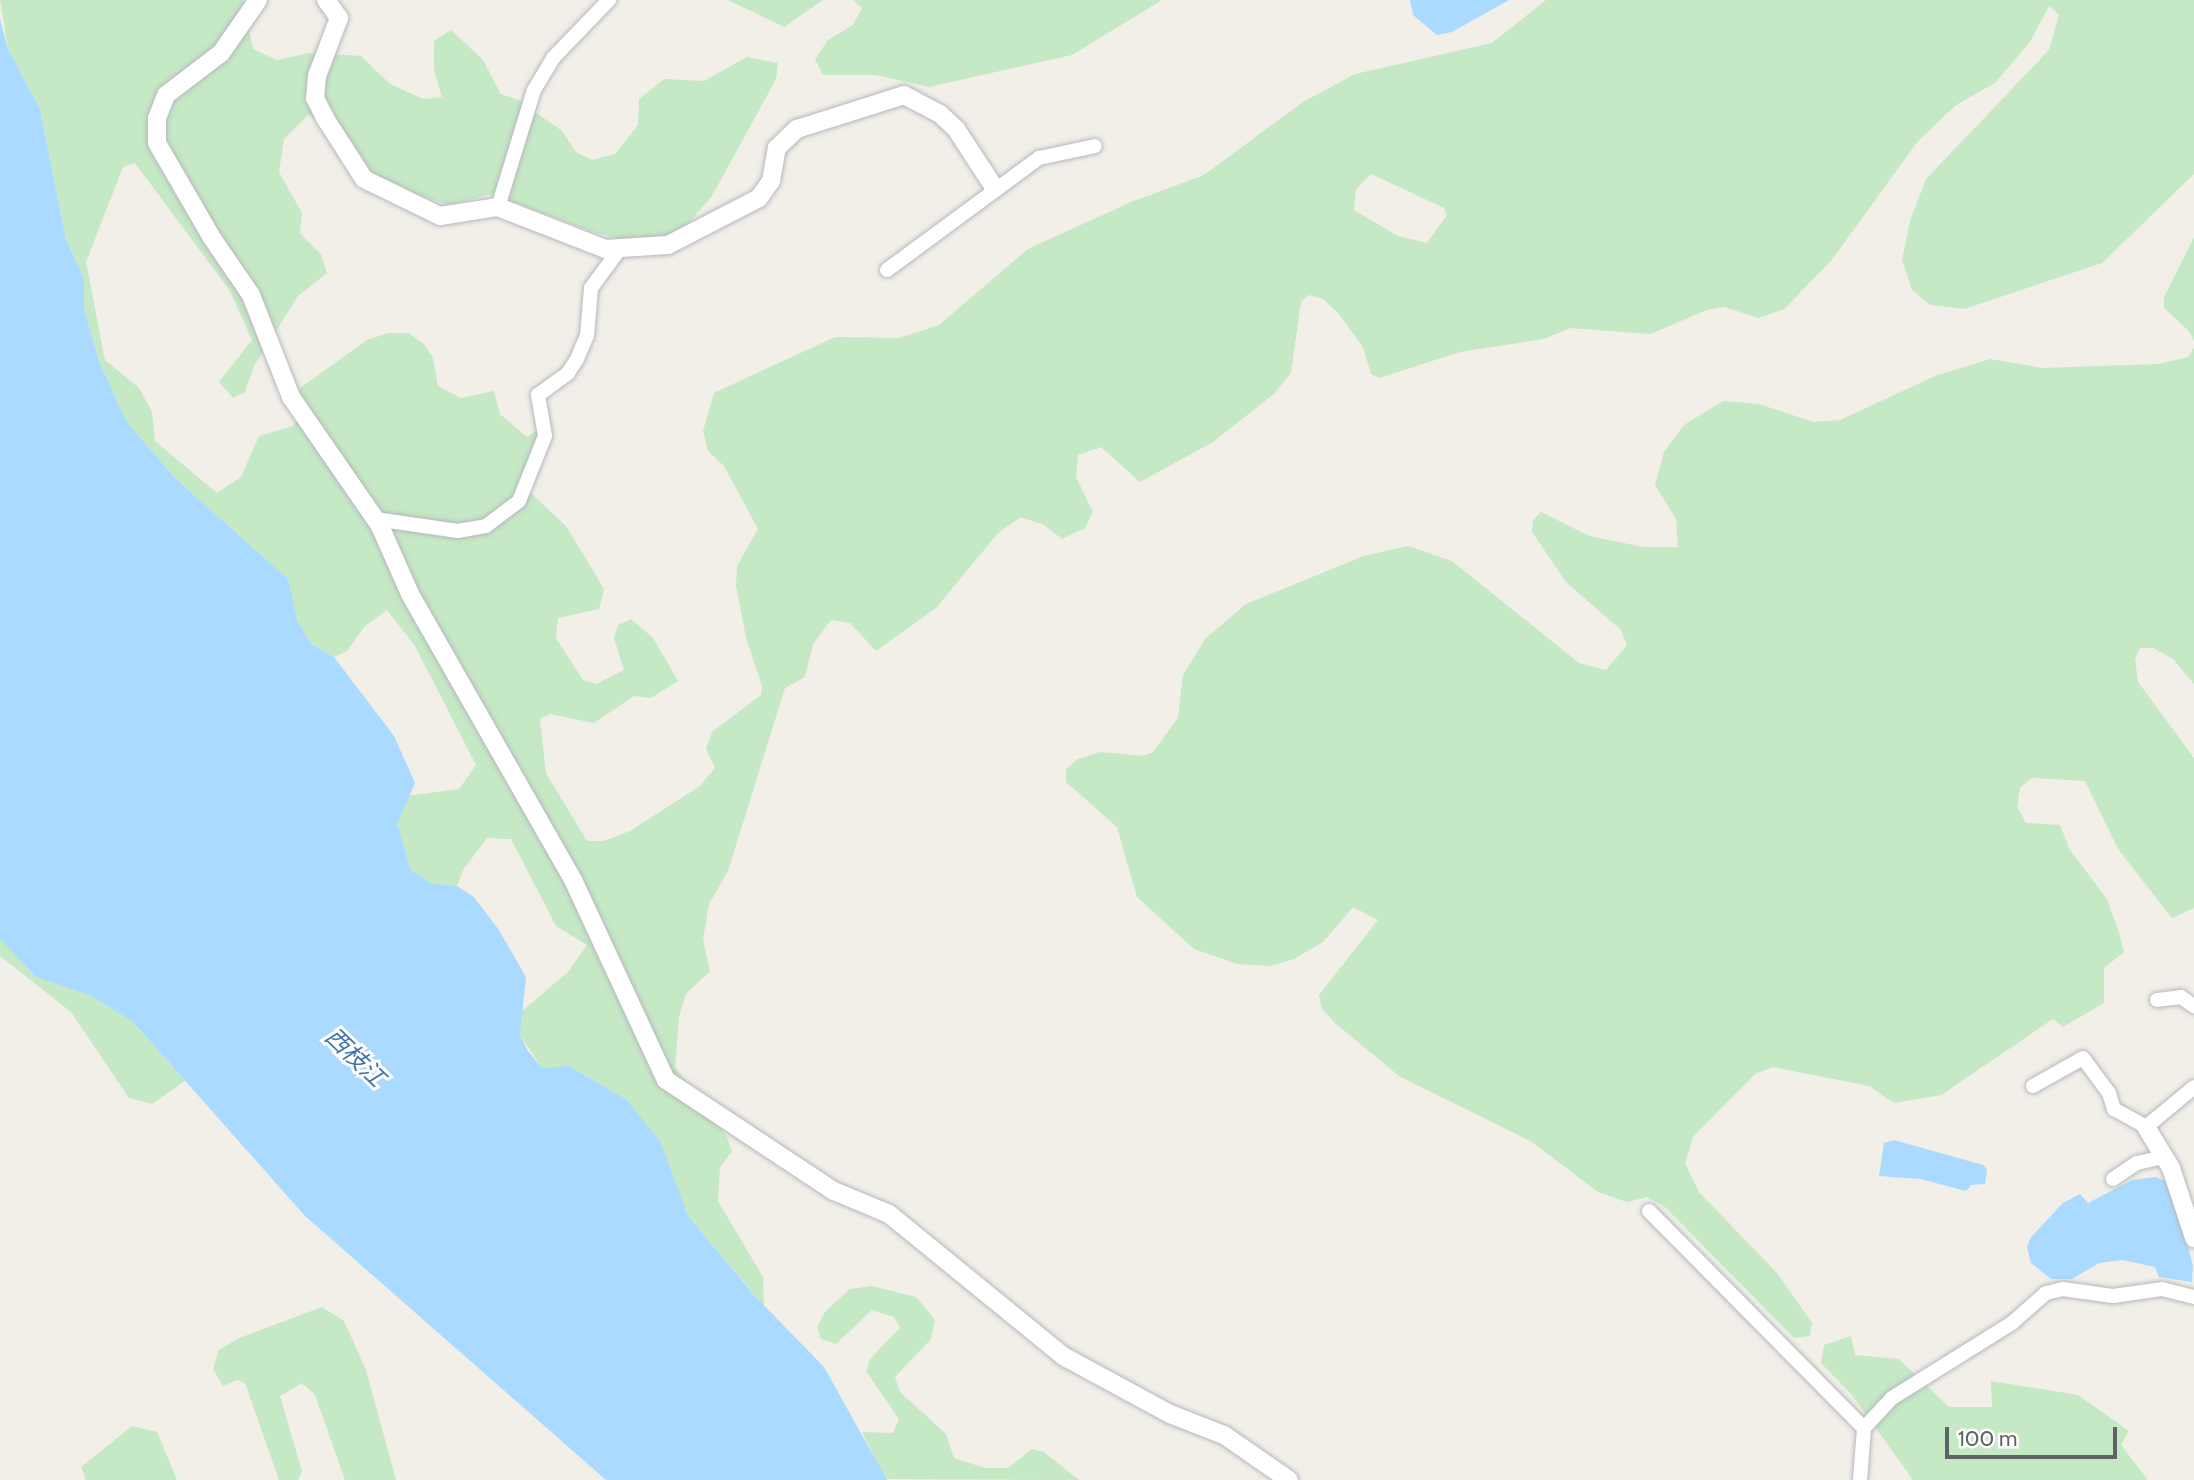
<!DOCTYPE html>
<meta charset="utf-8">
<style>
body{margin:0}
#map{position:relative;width:2194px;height:1480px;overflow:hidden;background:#f1efe8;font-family:Cabin,"Noto Sans SC",sans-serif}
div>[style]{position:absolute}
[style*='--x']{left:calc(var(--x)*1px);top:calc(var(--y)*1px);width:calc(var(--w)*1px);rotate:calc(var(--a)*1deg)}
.green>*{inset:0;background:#c5e8c5}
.water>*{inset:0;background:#aadaff}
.roads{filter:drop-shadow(0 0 2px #b5b8bc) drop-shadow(0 0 2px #b5b8bc)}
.minor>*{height:14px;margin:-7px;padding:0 7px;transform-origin:7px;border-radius:7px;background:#fff}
.tertiary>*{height:18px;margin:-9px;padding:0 9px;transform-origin:9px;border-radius:9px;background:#fff}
span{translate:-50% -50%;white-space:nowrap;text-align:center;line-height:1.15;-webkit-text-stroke:6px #fff;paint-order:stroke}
.water-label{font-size:24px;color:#4174aa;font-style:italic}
.scale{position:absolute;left:1945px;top:1427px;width:172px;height:32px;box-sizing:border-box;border:4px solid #5f6368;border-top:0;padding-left:9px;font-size:21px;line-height:24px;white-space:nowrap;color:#5f6368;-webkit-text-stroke:5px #fff;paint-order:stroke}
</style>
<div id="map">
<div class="green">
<i style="clip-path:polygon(evenodd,0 0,243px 0,253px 49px,277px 60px,309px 53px,361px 56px,390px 84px,423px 99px,442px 97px,434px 70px,434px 41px,451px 30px,483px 60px,501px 94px,518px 100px,562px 131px,576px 152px,592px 160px,615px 154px,638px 125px,639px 99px,664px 79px,704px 81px,747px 57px,778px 63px,776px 79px,712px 196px,686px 226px,666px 239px,626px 240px,596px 233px,491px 194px,449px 205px,414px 194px,371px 174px,341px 127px,308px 115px,284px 139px,279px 172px,302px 213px,300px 233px,321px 254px,327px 273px,298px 296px,254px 366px,245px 392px,233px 398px,219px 382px,252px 340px,230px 291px,135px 163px,123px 167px,86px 262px,105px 360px,139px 388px,152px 412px,155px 441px,217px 493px,241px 477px,259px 436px,293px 426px,298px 420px,300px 388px,367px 340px,388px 333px,408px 333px,423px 343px,433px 358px,438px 386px,461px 398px,494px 391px,500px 414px,527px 437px,540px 428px,522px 485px,566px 526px,604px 589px,599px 609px,558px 618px,556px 638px,583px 680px,596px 684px,624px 670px,614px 638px,618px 625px,631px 619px,653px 638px,678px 681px,651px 698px,634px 696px,594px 723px,550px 714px,540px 719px,546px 773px,587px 841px,604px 841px,630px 831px,700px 786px,715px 768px,706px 748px,712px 732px,761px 695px,762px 686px,746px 638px,736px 585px,737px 566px,758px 529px,724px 466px,708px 451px,703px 431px,714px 393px,835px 337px,899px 338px,939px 325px,1028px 249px,1131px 202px,1204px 175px,1303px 102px,1355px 74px,1492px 43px,1546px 0,2194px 0,2194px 174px,2102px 263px,1964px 309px,1930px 305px,1912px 290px,1902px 260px,1910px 221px,1926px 179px,2049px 50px,2059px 15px,2049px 6px,2030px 42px,1995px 83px,1956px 105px,1918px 141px,1831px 261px,1784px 309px,1759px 318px,1724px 307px,1707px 310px,1650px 334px,1570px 328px,1544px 339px,1460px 352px,1379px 378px,1371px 374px,1363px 347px,1339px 314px,1323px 299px,1309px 295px,1301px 301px,1291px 373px,1274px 394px,1213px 442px,1140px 482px,1101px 447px,1078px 455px,1076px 477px,1093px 512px,1085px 528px,1062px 539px,1044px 525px,1021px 517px,998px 533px,936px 608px,876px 651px,850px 623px,831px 620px,813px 644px,805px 677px,785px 688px,728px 871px,709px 904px,703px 939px,710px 971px,686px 994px,679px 1017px,675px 1067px,727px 1137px,732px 1151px,720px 1167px,718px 1201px,763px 1277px,764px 1306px,688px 1216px,673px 1180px,626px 1099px,569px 1066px,542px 1068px,520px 1035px,522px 1011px,568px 972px,587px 945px,556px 926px,511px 839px,487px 838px,463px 870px,457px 886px,431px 883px,411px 870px,397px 824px,407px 796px,459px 789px,476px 765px,415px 646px,387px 610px,364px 627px,347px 651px,334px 657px,311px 644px,298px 622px,288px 579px,175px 478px,126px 421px,99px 361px,84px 309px,84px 279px,66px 239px,40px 109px,8px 49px,0 0,1371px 174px,1444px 208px,1447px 215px,1427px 243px,1398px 236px,1354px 210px,1356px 189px,1371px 174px)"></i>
<i style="clip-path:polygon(728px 0,823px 0,784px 27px)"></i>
<i style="clip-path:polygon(853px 0,1162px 0,1072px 55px,929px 87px,876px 75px,823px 75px,815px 59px,828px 40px,853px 25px,862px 8px)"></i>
<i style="clip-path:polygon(2194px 237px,2194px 341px,2189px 331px,2164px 308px,2164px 297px)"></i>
<i style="clip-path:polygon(2194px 348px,2194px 684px,2173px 659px,2153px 648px,2140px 648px,2135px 659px,2138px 682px,2194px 758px,2194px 908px,2172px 918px,2118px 849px,2085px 781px,2032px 778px,2020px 788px,2017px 807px,2026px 823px,2060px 825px,2070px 850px,2107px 899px,2119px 933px,2124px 952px,2104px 968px,2104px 1003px,2063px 1027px,2053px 1019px,1941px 1095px,1894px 1103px,1869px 1086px,1773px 1067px,1755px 1074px,1693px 1137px,1685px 1163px,1699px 1192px,1777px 1273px,1812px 1323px,1810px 1336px,1794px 1338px,1665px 1207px,1647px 1197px,1627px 1202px,1598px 1192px,1532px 1142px,1399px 1076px,1335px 1023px,1322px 1009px,1319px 995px,1378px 920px,1353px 907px,1323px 942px,1294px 959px,1271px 966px,1237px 964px,1194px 949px,1137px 897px,1117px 827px,1066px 782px,1066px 769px,1078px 759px,1100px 752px,1143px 756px,1153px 752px,1178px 718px,1183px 675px,1205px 639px,1246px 604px,1364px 556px,1408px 546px,1452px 561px,1579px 663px,1606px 670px,1627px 645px,1621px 630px,1566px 582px,1532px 532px,1533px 520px,1541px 512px,1589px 536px,1643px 547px,1678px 547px,1676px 519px,1655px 485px,1664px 452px,1684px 425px,1723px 401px,1759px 404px,1813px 422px,1840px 420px,1935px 376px,1990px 359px,2043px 368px,2158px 364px,2188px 357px)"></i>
<i style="clip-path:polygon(0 939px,36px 977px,91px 996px,133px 1022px,185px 1081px,152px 1104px,129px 1098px,71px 1012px,0 956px)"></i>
<i style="clip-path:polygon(872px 1286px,916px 1297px,935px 1320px,931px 1339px,895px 1377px,900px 1392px,946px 1434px,954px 1458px,985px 1468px,1008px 1468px,1032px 1449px,1044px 1452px,1079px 1480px,885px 1479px,862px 1432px,893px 1433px,899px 1419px,866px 1371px,870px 1359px,900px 1328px,894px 1317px,872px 1310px,836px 1344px,821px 1339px,817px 1327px,825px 1312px,850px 1289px)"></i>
<i style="clip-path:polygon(322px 1307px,344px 1321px,366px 1370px,396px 1480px,345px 1480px,315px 1395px,302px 1383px,280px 1396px,302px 1471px,298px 1480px,279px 1480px,245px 1383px,237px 1380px,223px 1386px,213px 1369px,219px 1350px,237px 1339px)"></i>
<i style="clip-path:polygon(1851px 1336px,1855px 1355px,1899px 1359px,1949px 1407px,1992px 1407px,1991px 1381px,2078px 1395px,2129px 1431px,2121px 1445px,2148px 1480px,1913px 1480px,1852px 1395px,1821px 1363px,1824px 1345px)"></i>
<i style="clip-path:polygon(132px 1426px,157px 1432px,177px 1480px,86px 1480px,81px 1467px)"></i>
</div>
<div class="water">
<i style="clip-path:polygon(1410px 0,1509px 0,1452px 32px,1437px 35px,1413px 15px)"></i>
<i style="clip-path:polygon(0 19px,8px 49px,40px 109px,66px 239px,84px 279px,84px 309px,99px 361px,126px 421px,175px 478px,288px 579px,298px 622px,311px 644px,334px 657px,394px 736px,415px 783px,397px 824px,411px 870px,431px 883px,457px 886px,474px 897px,499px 930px,526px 977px,520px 1035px,528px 1051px,542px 1068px,569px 1066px,626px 1099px,660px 1141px,688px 1216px,755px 1296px,824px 1367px,887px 1480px,606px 1480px,305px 1216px,133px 1022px,91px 996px,36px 977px,0 939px)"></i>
<i style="clip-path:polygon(1894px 1140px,1983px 1165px,1987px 1169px,1985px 1184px,1971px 1185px,1966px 1191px,1920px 1179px,1879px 1176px,1884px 1143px)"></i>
<i style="clip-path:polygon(2156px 1177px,2166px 1182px,2181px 1219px,2193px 1266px,2192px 1282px,2159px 1277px,2155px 1267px,2122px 1260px,2099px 1263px,2072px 1279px,2051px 1279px,2031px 1263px,2027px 1247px,2031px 1237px,2063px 1203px,2080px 1194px,2088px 1203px,2132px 1180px)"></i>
</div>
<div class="roads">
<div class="minor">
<i style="--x:498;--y:207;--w:122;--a:-72.9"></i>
<i style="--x:534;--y:90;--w:37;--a:-59"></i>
<i style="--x:553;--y:58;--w:81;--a:-46"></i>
<i style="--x:887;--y:270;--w:189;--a:-36.4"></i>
<i style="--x:1039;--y:158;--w:57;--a:-12.1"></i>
<i style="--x:375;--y:519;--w:84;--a:8.2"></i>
<i style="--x:458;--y:531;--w:28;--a:-10"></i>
<i style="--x:486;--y:526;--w:41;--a:-37.1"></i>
<i style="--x:519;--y:501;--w:70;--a:-68.2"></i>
<i style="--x:545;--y:436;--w:42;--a:-99.7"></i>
<i style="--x:538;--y:395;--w:37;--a:-36"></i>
<i style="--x:568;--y:373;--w:17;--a:-57"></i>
<i style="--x:577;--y:359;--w:25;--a:-67"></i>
<i style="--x:587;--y:336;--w:48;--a:-85.2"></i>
<i style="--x:591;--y:288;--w:47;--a:-53.6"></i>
<i style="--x:2157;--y:1000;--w:24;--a:-7"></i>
<i style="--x:2181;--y:997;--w:16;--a:35"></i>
<i style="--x:2033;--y:1086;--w:57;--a:-29.2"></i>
<i style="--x:2083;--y:1058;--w:44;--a:53.4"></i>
<i style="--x:2109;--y:1093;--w:17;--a:73"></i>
<i style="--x:2114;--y:1109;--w:37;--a:29"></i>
<i style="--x:2146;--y:1127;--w:62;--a:-39.8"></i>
<i style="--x:2113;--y:1179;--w:29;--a:-34"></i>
<i style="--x:2137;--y:1163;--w:28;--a:-13"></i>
<i style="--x:1649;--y:1211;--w:305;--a:45.3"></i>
<i style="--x:1864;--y:1428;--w:52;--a:94.4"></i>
<i style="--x:1864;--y:1428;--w:41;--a:-47"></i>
<i style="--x:1892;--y:1398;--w:142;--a:-32"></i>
<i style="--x:2012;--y:1323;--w:45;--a:-41.4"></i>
<i style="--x:2046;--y:1293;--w:17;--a:-13"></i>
<i style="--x:2063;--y:1289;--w:50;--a:8"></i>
<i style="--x:2113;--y:1296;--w:49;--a:-8.1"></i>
<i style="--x:2162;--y:1289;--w:33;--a:14"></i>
</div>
<div class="tertiary">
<i style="--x:258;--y:0;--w:65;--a:124.9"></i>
<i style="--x:221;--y:53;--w:69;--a:142.6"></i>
<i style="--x:166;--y:95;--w:25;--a:111"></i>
<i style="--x:157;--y:118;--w:25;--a:90"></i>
<i style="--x:157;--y:143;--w:110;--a:59.9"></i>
<i style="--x:212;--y:238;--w:69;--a:55.6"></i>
<i style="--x:251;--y:295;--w:110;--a:68.6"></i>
<i style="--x:291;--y:397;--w:157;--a:55.4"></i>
<i style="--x:380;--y:526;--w:74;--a:66.2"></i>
<i style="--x:410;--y:594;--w:331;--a:60.3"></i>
<i style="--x:574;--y:882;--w:218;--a:65.1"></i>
<i style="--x:666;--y:1080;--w:201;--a:33.5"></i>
<i style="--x:834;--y:1191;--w:60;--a:22.7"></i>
<i style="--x:889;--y:1214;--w:225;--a:39.2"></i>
<i style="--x:1063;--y:1356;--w:122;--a:28.5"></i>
<i style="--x:1170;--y:1414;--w:58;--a:21.3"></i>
<i style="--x:1224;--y:1435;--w:79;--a:34.7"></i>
<i style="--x:326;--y:0;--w:22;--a:54"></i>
<i style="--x:339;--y:18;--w:62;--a:110.8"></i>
<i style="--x:317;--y:76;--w:22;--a:95"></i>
<i style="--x:315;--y:98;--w:22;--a:63"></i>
<i style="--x:325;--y:118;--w:72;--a:57.4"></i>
<i style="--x:364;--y:179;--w:85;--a:26"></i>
<i style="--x:440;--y:216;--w:59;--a:-8.8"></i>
<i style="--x:498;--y:207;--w:115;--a:21.4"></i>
<i style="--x:605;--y:249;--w:63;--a:-3.6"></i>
<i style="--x:668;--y:245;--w:102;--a:-27.3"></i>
<i style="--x:759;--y:198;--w:21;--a:-55"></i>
<i style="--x:771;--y:181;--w:34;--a:-80"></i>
<i style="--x:777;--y:148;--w:28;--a:-44"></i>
<i style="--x:797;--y:129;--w:112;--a:-17.6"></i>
<i style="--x:904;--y:95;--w:41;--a:27.8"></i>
<i style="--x:940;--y:114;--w:22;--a:43"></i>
<i style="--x:956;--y:129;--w:69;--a:56.8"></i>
<i style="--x:2146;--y:1127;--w:48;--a:58.6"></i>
<i style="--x:2171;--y:1168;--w:74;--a:71.8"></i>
</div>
</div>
<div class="water-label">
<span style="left:355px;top:1057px;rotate:44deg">西枝江</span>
</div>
<div class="scale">100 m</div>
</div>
